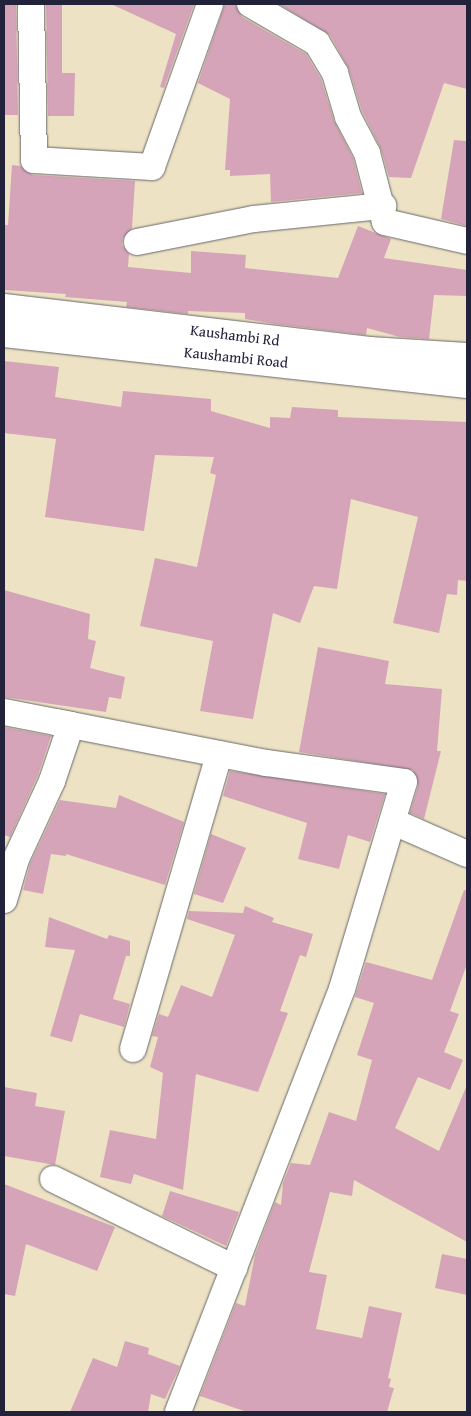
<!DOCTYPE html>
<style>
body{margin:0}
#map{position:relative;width:471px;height:1416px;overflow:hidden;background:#ede3c4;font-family:"Gentium Book Plus",serif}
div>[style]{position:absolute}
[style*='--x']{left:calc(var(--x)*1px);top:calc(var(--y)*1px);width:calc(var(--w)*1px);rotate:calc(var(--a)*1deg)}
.building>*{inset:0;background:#d5a4b8}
.roads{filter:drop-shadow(0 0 1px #69666b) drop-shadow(0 0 1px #69666b)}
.minor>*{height:26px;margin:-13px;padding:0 13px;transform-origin:13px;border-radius:13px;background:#fff}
.secondary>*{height:28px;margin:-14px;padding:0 14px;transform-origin:14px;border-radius:14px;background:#fff}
span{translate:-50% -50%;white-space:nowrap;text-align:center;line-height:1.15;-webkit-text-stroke:4.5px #fff;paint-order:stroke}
.street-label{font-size:15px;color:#22223b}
.frame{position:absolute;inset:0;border:5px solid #22223b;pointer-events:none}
</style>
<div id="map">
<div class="building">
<i style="clip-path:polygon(4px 4px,16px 4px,18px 115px,4px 115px)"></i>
<i style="clip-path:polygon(46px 4px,62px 4px,62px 73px,75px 73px,74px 116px,48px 116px)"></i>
<i style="clip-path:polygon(111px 4px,194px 4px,164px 88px,160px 87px,176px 34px)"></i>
<i style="clip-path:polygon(225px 4px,235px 4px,242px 17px,306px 54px,321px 79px,334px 121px,353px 158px,362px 193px,271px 202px,270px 174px,230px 176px,230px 170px,225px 170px,230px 99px,198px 83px)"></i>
<i style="clip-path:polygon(279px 4px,467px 4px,467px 89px,444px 83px,411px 178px,389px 177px,381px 149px,362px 111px,349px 69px,330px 35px)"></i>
<i style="clip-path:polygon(454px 140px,467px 141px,467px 226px,441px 219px)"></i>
<i style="clip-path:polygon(12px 165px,20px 166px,33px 175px,135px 181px,132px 228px,123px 238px,122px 245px,129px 254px,128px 267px,191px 273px,191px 251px,246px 255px,245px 268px,338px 278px,358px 226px,391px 239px,384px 258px,467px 270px,467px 296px,434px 295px,429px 339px,400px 337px,367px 328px,366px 335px,275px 324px,245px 319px,245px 313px,188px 311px,188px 314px,126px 307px,127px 302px,65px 297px,66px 294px,4px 290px,5px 225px,8px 225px)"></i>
<i style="clip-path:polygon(4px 361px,59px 367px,55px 397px,121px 407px,123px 391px,211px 399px,211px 411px,270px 428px,270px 417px,290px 418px,292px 407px,338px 410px,338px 417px,467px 422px,467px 581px,458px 580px,457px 595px,447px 594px,439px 633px,393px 623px,418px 517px,351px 499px,337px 589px,314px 586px,300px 623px,273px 613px,253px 719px,200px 711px,213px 641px,140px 626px,155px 558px,197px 567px,216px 475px,210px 473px,214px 457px,155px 455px,144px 531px,45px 517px,56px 439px,4px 433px)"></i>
<i style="clip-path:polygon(4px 590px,90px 614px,88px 639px,96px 641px,90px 668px,125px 677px,121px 699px,109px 697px,106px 712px,4px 697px)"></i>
<i style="clip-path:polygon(318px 647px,389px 661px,385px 684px,442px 689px,437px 751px,441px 751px,424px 819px,410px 813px,418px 786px,413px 770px,299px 752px)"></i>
<i style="clip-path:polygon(4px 727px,51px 736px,38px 775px,10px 837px,4px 835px)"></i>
<i style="clip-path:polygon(230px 771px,385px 794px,370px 842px,348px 835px,339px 869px,298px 859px,307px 823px,223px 796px)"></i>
<i style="clip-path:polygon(119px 795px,184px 822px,165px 885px,66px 854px,66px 856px,51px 854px,43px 894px,23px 890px,30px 864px,60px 800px,116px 808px)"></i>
<i style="clip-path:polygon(211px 834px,246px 848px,223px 903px,194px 894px)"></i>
<i style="clip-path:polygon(464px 890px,467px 891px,467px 964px,450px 1011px,459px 1014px,444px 1052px,463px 1060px,450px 1090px,418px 1077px,395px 1128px,439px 1151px,467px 1085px,467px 1242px,354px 1180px,352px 1196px,330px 1192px,309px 1272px,327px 1275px,316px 1329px,362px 1338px,369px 1306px,402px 1313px,388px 1378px,391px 1379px,389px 1387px,394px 1388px,387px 1412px,247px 1412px,200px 1396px,236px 1303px,245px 1306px,255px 1255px,275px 1202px,281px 1205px,283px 1183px,291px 1163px,310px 1165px,329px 1112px,356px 1121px,372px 1060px,357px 1055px,374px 1003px,355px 997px,366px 962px,432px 980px)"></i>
<i style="clip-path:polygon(245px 906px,274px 918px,272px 922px,313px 934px,306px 957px,300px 955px,280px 1011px,288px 1013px,258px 1092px,196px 1074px,183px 1190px,134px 1174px,131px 1184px,100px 1177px,110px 1130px,156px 1139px,163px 1073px,150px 1067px,158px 1037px,152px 1036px,159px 1014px,168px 1017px,181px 985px,212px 997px,235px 935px,187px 919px,189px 911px,243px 913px)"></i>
<i style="clip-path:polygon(49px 917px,107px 939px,109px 935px,130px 941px,130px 956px,126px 956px,113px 999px,130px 1004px,124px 1027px,80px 1014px,72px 1042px,50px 1036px,75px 950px,45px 947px)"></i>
<i style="clip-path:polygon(4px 1087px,37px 1093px,35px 1106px,65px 1111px,55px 1165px,4px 1156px)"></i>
<i style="clip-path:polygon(4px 1184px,115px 1227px,97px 1271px,26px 1244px,15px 1296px,4px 1294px)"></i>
<i style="clip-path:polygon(170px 1191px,239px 1212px,226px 1246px,162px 1216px)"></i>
<i style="clip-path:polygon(442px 1254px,467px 1259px,467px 1295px,435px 1288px)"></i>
<i style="clip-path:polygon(125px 1341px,149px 1348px,148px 1354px,180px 1366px,165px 1399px,151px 1394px,148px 1412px,70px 1412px,93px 1358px,117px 1367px)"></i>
</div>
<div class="roads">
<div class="minor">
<i style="--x:31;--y:4;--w:156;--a:88.9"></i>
<i style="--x:34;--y:160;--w:118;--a:3.4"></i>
<i style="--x:152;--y:167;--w:173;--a:-70.4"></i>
<i style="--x:250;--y:4;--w:78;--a:30.2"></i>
<i style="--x:317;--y:43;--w:35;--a:59"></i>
<i style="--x:335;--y:73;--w:46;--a:73.5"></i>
<i style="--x:348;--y:117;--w:41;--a:62.2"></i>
<i style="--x:367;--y:153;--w:71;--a:75.4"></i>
<i style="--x:385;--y:222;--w:84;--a:13"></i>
<i style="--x:137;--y:242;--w:119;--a:-11.1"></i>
<i style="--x:254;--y:219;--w:130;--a:-5.8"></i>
<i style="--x:4;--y:712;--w:267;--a:11"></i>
<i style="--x:266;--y:763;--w:139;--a:7.8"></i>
<i style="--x:404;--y:782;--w:216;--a:106.7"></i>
<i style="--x:342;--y:989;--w:454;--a:111.2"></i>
<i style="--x:394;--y:822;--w:80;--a:23.7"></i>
<i style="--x:4;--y:900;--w:43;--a:-73.7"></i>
<i style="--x:16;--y:859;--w:86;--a:-65.2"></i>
<i style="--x:52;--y:781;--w:59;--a:-71.3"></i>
<i style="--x:71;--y:725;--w:16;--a:-169"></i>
<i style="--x:133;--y:1049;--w:307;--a:-73.7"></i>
<i style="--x:53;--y:1179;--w:202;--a:26.2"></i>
</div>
<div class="secondary">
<i style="--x:4;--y:308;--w:368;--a:6.7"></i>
<i style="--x:369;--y:351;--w:98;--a:3.5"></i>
<i style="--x:4;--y:333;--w:466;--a:6.3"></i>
</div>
</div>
<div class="street-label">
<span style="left:235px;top:335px;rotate:7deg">Kaushambi Rd</span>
<span style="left:236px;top:357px;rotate:6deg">Kaushambi Road</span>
</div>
<div class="frame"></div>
</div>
